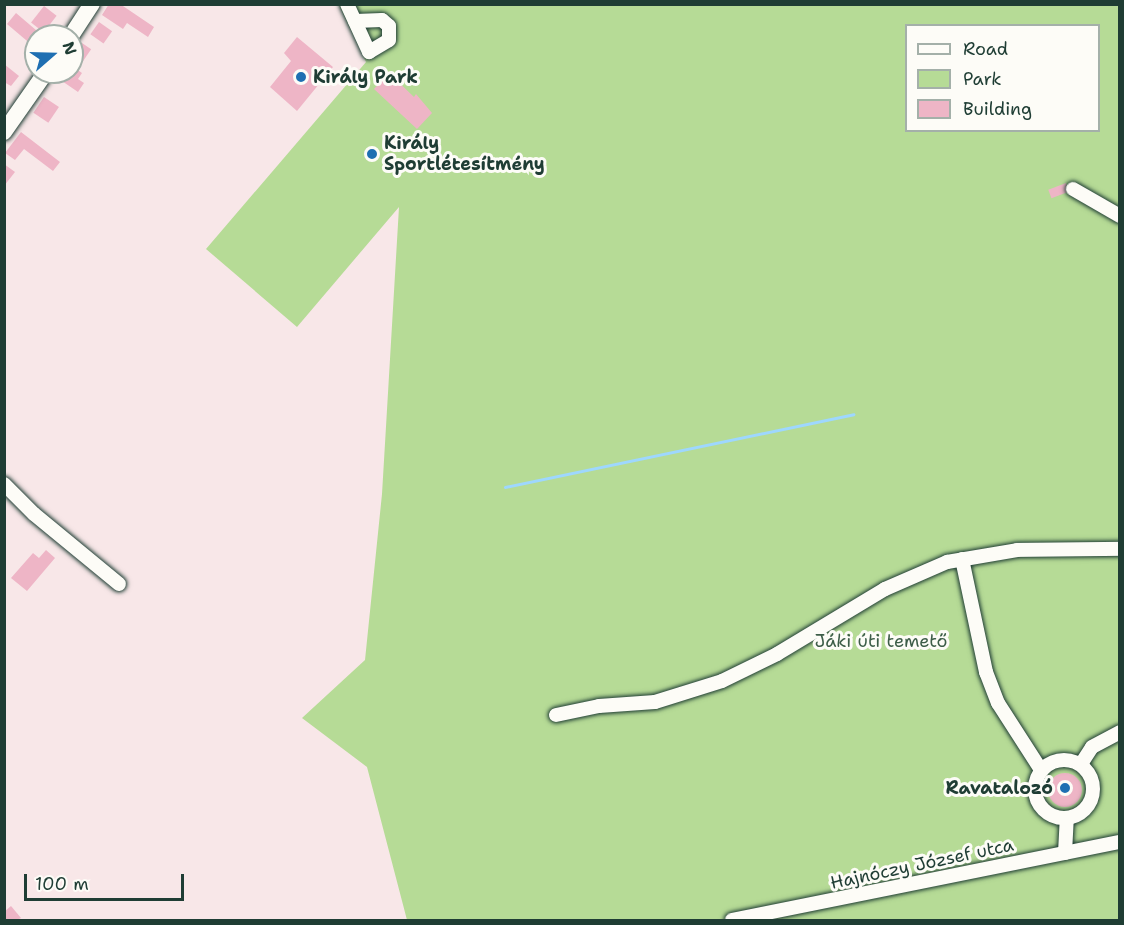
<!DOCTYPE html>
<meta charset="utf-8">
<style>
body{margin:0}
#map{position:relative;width:1124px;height:925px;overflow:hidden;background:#f8e7e8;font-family:"Shantell Sans",sans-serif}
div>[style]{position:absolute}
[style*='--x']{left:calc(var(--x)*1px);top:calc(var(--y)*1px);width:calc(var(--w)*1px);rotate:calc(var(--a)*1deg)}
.green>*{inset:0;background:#b6db96}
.stream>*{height:3px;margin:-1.5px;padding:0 1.5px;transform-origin:1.5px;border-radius:1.5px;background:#9ed7fe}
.building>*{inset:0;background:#eeb5c6;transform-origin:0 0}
.round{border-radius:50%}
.roads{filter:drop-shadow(0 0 2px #1f3d34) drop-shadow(0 0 2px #1f3d34)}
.minor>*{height:14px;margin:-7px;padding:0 7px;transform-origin:7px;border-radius:7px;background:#fdfcf7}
.minor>.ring{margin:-7px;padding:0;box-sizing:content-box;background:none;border:14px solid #fdfcf7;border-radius:50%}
.major>*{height:16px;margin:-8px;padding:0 8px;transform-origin:8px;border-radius:8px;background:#fdfcf7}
.dots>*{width:16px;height:16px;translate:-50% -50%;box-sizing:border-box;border:3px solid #fdfcf7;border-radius:50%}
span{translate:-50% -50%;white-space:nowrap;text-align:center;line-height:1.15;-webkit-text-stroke:6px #fdfcf7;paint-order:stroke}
.poi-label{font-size:18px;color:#1f3d34;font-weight:700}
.left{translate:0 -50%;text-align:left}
.right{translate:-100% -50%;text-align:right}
.park-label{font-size:18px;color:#3d5d48}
.street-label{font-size:18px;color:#1f3d34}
.frame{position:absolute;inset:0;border:6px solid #1f3d34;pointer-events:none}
.legend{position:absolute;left:905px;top:24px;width:195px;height:108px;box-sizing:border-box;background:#fdfcf7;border:2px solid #a4b0a9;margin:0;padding:8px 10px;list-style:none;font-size:18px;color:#1f3d34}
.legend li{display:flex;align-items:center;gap:12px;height:30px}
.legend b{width:30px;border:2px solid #a4b0a9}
.north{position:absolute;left:24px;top:24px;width:60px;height:60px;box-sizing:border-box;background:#fdfcf7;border:2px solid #a4b0a9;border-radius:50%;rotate:70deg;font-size:16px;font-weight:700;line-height:24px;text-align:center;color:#1f3d34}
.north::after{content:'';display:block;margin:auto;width:21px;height:27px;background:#1f6fb2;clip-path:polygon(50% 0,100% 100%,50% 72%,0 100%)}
.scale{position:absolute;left:24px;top:874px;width:160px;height:27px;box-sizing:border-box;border:3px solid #1f3d34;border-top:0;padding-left:8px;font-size:18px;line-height:21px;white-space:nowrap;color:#1f3d34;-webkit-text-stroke:4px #fdfcf7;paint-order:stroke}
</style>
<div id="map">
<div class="green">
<i style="clip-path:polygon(evenodd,339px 5px,1119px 5px,1119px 920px,407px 920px,367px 767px,302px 718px,365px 660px,382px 494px,399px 207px,297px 327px,206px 249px,366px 62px,339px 5px,906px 26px,1098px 26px,1098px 130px,906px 130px,906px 26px)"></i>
</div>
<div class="stream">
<i style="--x:505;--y:487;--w:356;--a:-11.8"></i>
</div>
<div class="building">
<i style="clip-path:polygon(109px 4px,120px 4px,154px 27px,148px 37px,127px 23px,123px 29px,102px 15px)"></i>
<i style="left:44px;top:6px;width:16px;height:21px;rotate:38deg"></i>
<i style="clip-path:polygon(16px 13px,43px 36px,36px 36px,35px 61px,26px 53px,33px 46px,7px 24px)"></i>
<i style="left:99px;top:22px;width:16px;height:15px;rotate:35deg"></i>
<i style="clip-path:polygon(297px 37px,333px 67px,297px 111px,270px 87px,291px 61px,284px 53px)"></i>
<i style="left:82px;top:43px;width:11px;height:17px;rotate:34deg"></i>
<i style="clip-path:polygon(4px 64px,19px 76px,11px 86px,4px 82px)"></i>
<i style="clip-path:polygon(72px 66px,82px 73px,78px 79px,84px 83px,78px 92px,59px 79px,64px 72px,72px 72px)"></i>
<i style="clip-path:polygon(389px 73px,414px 97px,416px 94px,432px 113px,417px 129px,374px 89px)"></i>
<i style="left:44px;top:97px;width:18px;height:19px;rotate:34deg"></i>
<i style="clip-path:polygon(21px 132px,60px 162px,53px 171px,24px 149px,15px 160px,5px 153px)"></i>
<i style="clip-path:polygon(4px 164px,15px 172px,4px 186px)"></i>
<i style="left:1066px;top:183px;width:9px;height:19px;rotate:69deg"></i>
<i style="clip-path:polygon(46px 550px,55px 558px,27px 591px,11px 578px,33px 553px,39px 558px)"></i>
<i class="round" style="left:1048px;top:773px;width:34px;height:34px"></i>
<i style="clip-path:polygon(11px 906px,21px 918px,17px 920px,4px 920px,4px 912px)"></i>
</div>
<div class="roads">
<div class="minor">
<i style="--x:347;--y:4;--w:53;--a:65.4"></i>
<i style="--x:369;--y:52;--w:23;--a:-31"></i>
<i style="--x:389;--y:40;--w:14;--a:-90"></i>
<i style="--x:389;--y:26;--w:9;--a:-139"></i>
<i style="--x:382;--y:20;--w:27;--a:178"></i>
<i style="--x:1073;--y:189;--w:54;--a:29.9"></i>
<i style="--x:4;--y:484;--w:42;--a:45"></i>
<i style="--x:34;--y:514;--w:110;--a:39.5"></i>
<i style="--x:962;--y:559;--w:116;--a:78"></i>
<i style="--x:986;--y:672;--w:33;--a:69"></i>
<i style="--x:998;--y:703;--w:80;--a:57.3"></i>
<i style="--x:556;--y:715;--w:44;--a:-11.8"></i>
<i style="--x:599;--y:706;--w:56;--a:-4.1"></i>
<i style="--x:655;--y:702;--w:70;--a:-17.4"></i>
<i style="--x:722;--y:681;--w:61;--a:-26.1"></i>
<i style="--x:777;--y:654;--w:126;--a:-31"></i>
<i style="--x:885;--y:589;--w:68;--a:-23.5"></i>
<i style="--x:947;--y:562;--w:71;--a:-9.7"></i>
<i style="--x:1017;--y:550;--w:103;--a:-0.6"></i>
<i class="ring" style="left:1035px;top:760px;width:44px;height:44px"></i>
<i style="--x:1081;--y:764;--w:20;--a:-57"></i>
<i style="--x:1092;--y:747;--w:32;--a:-28"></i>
<i style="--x:1065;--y:853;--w:35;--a:-87"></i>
<i style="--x:732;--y:920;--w:396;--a:-11.4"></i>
</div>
<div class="major">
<i style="--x:71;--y:36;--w:38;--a:-57"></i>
<i style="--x:4;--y:132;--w:73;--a:-55"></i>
</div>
</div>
<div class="dots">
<i style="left:301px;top:77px;background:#1f6fb2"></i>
<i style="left:372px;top:154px;background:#1f6fb2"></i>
<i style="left:1065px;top:788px;background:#1f6fb2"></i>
</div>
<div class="poi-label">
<span class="left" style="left:313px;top:77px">Király Park</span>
<span class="left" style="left:384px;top:154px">Király<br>Sportlétesítmény</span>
<span class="right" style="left:1053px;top:788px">Ravatalozó</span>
</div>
<div class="park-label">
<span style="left:881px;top:641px">Jáki úti temető</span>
</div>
<div class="street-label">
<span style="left:922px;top:864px;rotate:-12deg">Hajnóczy József utca</span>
</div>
<div class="frame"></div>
<ul class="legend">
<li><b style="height:8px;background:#fdfcf7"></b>Road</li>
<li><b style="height:16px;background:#b6db96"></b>Park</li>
<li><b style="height:16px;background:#eeb5c6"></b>Building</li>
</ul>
<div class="north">N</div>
<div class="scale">100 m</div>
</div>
